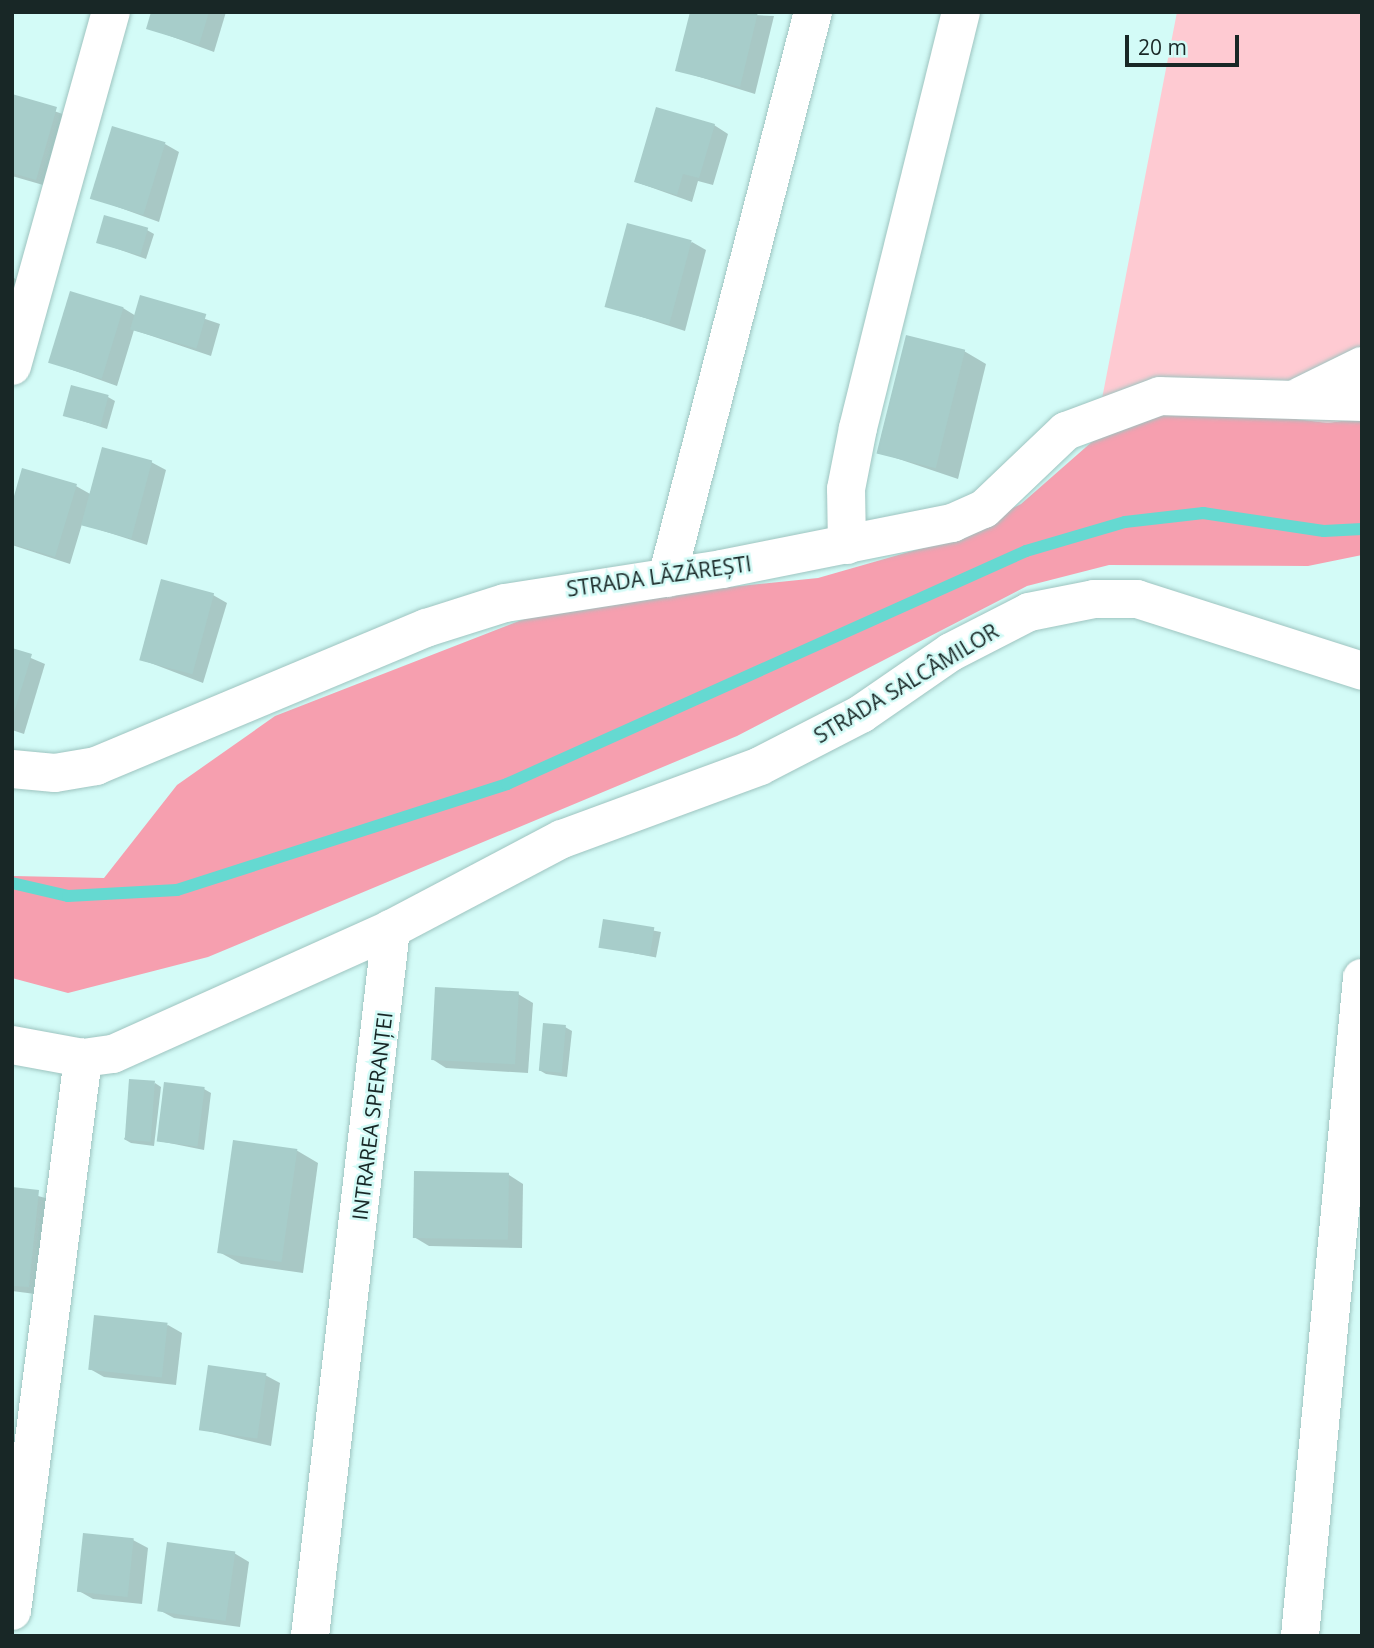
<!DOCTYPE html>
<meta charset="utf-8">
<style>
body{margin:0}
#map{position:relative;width:1374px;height:1648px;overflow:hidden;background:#d3fbf7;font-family:"Open Sans",sans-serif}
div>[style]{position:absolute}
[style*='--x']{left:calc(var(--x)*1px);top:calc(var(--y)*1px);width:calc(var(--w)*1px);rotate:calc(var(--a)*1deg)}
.green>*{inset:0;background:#fecad2}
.forest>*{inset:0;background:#f69faf}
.shadow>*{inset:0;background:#0003;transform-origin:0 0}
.stream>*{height:12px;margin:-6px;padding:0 6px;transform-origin:6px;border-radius:6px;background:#65d9d1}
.building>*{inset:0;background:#a7cdca;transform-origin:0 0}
.roads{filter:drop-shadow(0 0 2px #9ec4c0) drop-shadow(0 0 2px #9ec4c0)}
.minor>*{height:38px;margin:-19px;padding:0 19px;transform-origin:19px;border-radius:19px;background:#fff}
span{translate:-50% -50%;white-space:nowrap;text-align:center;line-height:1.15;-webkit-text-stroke:5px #d3fbf7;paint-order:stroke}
.street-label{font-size:21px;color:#182726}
.frame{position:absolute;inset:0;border:14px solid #182726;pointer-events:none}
.scale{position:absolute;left:1125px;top:35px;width:114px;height:32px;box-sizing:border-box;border:4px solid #182726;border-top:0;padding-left:9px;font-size:21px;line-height:24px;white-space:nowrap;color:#182726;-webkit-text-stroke:5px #d3fbf7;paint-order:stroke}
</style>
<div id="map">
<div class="green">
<i style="clip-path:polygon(1177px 12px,1362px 12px,1362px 418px,1328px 423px,1216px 409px,1094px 440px)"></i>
</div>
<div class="forest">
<i style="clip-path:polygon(1216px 409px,1328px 423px,1362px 418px,1362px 555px,1308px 566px,1109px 565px,1027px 586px,737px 736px,208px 957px,68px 993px,12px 978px,14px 876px,104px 878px,177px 785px,275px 716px,532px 616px,632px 597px,818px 578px,940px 543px,1021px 504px,1094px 440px,1142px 416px)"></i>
</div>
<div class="shadow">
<i style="clip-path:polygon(152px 12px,226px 12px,214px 52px,148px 28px)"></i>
<i style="clip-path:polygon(692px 12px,774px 16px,755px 94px,677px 70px)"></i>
<i style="clip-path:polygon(12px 96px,71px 117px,50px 187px,12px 176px)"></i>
<i style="clip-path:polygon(714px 125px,728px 134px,713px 185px,698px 181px,692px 202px,636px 182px)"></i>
<i style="clip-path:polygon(165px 144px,179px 152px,159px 222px,93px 198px)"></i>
<i style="clip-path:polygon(147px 230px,154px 234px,146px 259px,98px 242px)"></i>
<i style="clip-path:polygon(692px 242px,706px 250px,685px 331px,608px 306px)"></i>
<i style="clip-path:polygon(12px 277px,25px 284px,12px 328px)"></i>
<i style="clip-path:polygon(141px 297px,220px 324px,211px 356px,134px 330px,117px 386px,50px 362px,123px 308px,136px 316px)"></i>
<i style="clip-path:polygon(964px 351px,986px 364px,958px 479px,878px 452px)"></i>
<i style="clip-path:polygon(108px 397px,115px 401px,107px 429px,64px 415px)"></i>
<i style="clip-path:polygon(151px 462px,166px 470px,147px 545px,82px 524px,70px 564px,12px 545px,12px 509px,76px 486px,92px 495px)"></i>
<i style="clip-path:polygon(213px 595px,227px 603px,203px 683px,140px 659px)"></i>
<i style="clip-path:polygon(12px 650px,45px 664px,24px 734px,12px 730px)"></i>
<i style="left:605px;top:921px;width:57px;height:26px;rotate:11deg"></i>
<i style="clip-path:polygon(518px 994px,533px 1003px,528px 1073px,446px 1068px,432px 1059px)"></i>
<i style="clip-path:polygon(565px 1027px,572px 1031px,567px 1077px,546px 1074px,539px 1070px)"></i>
<i style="clip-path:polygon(155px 1083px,161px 1087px,154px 1146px,131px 1143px,124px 1139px)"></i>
<i style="clip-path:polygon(204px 1089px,211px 1093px,204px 1150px,159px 1141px)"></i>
<i style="clip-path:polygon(296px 1150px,318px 1163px,303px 1273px,241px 1264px,219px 1252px)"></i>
<i style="clip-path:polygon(509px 1175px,523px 1184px,522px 1248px,429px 1246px,414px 1237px)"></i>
<i style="clip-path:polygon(12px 1189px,53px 1200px,43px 1295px,12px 1291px)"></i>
<i style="clip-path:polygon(168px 1325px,182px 1333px,176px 1385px,104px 1377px,90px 1369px)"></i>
<i style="clip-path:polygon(265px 1375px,280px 1383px,271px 1446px,200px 1429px)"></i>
<i style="clip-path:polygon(133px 1540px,148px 1548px,142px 1604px,93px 1599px,79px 1591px)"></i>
<i style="clip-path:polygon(234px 1553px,249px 1562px,240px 1627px,174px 1618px,159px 1610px)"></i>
</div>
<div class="stream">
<i style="--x:12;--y:883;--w:57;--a:13.1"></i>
<i style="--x:68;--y:896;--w:109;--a:-3.2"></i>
<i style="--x:177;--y:890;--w:347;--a:-17.8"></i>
<i style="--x:507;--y:784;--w:569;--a:-24.18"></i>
<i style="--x:1026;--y:551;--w:103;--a:-16.3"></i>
<i style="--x:1125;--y:522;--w:79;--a:-6.6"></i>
<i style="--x:1203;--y:513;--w:122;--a:8.5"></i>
<i style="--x:1324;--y:531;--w:38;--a:-3"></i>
</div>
<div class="building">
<i style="clip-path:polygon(151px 12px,209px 12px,199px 45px,146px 29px)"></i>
<i style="clip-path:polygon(690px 12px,758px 12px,740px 87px,675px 71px)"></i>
<i style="clip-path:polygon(12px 94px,57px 107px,36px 180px,12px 173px)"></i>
<i style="clip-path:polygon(656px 107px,715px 124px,699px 178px,683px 174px,677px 195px,634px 182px)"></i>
<i style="left:112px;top:126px;width:56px;height:76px;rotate:17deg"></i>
<i style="left:104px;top:215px;width:46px;height:29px;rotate:16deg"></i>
<i style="left:627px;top:223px;width:67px;height:87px;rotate:15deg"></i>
<i style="left:70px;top:291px;width:56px;height:75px;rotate:17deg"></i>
<i style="left:140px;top:295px;width:69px;height:36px;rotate:16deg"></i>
<i style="left:906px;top:335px;width:61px;height:122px;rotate:14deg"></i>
<i style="left:71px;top:385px;width:39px;height:32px;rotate:15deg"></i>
<i style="left:102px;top:447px;width:52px;height:81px;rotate:15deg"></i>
<i style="clip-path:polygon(22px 468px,77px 484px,55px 557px,12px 544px,12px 503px)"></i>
<i style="left:161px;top:579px;width:55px;height:84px;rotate:15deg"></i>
<i style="clip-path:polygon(12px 648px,32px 654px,13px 716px,12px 716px)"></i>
<i style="left:603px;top:919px;width:52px;height:29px;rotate:9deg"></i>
<i style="left:435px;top:987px;width:84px;height:73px;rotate:3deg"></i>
<i style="left:543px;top:1023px;width:23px;height:48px;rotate:5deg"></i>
<i style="left:129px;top:1079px;width:26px;height:61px;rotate:4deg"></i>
<i style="left:164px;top:1082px;width:41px;height:60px;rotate:7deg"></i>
<i style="left:233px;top:1140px;width:65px;height:114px;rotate:8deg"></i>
<i style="left:414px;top:1171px;width:95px;height:67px;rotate:1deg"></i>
<i style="clip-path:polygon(12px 1187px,39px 1190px,29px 1287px,12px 1286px)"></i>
<i style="left:94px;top:1315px;width:74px;height:55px;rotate:6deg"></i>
<i style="left:208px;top:1365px;width:59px;height:66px;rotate:8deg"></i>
<i style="left:83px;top:1533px;width:51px;height:59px;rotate:6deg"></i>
<i style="left:167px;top:1542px;width:69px;height:70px;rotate:8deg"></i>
</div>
<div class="roads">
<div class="minor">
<i style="--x:12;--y:366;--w:368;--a:-74.4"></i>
<i style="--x:1301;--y:396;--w:68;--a:-26.2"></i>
<i style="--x:847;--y:545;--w:56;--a:-91"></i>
<i style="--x:846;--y:489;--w:62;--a:-78.9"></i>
<i style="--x:858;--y:428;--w:429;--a:-76.1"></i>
<i style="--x:667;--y:578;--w:585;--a:-75.54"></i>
<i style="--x:12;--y:769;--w:43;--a:5.3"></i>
<i style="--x:55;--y:773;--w:42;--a:-9.7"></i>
<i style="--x:96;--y:766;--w:358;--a:-22.7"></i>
<i style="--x:426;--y:628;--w:83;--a:-17.6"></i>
<i style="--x:505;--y:603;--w:220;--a:-8.9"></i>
<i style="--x:722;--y:569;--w:235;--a:-11.3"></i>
<i style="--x:952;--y:523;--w:35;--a:-24"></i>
<i style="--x:984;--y:509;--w:113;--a:-43.6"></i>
<i style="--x:1066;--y:431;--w:100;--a:-20.4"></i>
<i style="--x:1160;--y:396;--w:202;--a:1.7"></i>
<i style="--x:12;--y:1045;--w:72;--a:10.4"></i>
<i style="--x:83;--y:1058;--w:30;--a:-8"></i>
<i style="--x:113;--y:1054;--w:305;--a:-24.2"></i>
<i style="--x:391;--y:929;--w:193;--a:-27.8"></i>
<i style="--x:562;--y:839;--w:211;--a:-20.2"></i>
<i style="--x:760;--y:766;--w:114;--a:-27.2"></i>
<i style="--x:861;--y:714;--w:109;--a:-34.6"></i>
<i style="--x:951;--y:652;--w:88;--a:-27.1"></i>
<i style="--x:1029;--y:612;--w:66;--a:-11.3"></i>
<i style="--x:1094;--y:599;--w:43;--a:0"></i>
<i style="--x:1137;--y:599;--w:236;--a:17.7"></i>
<i style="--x:12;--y:1611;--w:558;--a:-82.68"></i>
<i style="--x:310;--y:1636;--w:712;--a:-83.46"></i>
<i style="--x:1300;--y:1636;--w:661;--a:-84.62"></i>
</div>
</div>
<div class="street-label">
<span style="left:659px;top:576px;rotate:-8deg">STRADA LĂZĂREȘTI</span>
<span style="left:906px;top:683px;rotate:-31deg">STRADA SALCÂMILOR</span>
<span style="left:372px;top:1116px;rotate:-83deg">INTRAREA SPERANȚEI</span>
</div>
<div class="frame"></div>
<div class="scale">20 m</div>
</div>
